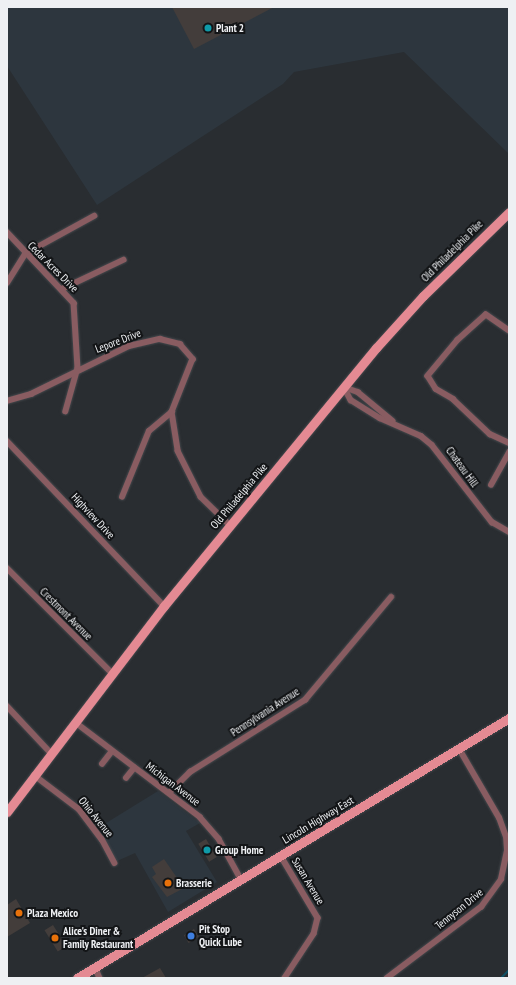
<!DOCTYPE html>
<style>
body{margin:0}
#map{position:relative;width:516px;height:985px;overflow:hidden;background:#292d31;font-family:"PT Sans Narrow",sans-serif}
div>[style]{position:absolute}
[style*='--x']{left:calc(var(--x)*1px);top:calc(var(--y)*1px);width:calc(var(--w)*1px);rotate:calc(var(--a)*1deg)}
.built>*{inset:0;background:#2d363e}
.stream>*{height:2px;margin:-1px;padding:0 1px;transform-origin:1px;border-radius:1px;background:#0e5165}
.building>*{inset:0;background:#433d3b;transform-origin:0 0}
.roads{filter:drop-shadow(0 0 1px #45484c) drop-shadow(0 0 1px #45484c)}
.street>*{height:5.5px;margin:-2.75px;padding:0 2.75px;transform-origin:2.75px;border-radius:2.75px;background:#895c61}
.primary>*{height:9px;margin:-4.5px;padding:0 4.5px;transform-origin:4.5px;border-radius:4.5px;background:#e48a93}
.dots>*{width:11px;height:11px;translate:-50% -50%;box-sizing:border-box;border:2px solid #131517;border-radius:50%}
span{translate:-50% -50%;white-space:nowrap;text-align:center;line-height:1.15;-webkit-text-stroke:4px #131517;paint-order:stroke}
.poi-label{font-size:11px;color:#eef0f3;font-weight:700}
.left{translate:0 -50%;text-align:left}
.street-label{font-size:11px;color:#eef0f3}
.frame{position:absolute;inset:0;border:8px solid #eef0f3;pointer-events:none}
</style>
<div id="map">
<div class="built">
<i style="clip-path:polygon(7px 7px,509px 7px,509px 154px,404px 52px,294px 72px,283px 84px,97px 205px,7px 66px)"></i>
<i style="clip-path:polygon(158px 791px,200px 823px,186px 831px,217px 882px,168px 912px,135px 853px,117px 861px,98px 828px)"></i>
</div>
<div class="stream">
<i style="--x:501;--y:978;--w:11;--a:-45"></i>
</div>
<div class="building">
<i style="clip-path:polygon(172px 7px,274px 7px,194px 49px)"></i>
<i style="left:206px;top:839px;width:21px;height:9px;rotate:59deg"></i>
<i style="clip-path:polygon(164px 859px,184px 888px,167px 897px,152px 877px,156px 874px,152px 867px)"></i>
<i style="clip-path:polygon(16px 899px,30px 923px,7px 937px,7px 905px)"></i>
<i style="left:53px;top:925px;width:25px;height:10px;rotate:58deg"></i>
<i style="left:194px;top:929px;width:9px;height:12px;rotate:58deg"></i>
<i style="clip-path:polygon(160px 968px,166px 978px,142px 978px)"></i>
</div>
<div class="roads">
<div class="street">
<i style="--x:7;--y:232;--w:98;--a:46.7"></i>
<i style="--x:74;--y:303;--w:65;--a:86.5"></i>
<i style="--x:78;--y:368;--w:45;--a:105.6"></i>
<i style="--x:7;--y:283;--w:34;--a:-58"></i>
<i style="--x:25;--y:254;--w:79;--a:-28.8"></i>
<i style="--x:62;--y:289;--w:68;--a:-25.4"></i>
<i style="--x:509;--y:331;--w:28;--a:-145"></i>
<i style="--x:486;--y:315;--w:38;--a:138"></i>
<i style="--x:458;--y:340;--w:47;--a:129.8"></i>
<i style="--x:428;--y:376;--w:15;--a:58"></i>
<i style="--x:436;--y:389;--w:20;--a:30"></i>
<i style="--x:453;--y:399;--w:51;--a:43.4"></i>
<i style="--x:490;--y:434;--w:21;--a:25"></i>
<i style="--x:344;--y:387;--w:15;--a:62"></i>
<i style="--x:351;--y:400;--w:34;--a:32"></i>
<i style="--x:380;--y:418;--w:45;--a:23.7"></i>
<i style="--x:421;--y:436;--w:14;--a:39"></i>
<i style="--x:432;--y:445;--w:98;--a:52.1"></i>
<i style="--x:492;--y:522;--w:20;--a:30"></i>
<i style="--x:344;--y:387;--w:15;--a:20"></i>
<i style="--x:358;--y:392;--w:45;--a:39.6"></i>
<i style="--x:7;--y:401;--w:25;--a:-16"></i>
<i style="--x:31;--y:394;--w:109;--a:-26.1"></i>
<i style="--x:129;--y:346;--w:32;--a:-13"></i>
<i style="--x:160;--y:339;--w:21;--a:14"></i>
<i style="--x:180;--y:344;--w:20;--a:49"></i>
<i style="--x:193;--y:359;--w:57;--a:111.6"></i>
<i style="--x:172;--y:412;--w:39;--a:81"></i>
<i style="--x:178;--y:451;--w:51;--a:63.4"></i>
<i style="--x:201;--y:497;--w:40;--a:44"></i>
<i style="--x:7;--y:441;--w:228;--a:46.4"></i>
<i style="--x:491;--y:485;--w:38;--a:-61"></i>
<i style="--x:122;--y:497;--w:71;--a:-67.8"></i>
<i style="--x:149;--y:431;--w:30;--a:-40"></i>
<i style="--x:7;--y:568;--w:148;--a:45"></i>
<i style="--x:7;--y:706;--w:64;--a:46.9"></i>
<i style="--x:75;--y:722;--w:157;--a:37.2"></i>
<i style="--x:200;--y:817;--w:29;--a:49"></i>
<i style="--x:219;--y:839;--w:46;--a:61.2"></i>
<i style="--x:102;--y:764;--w:16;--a:-52"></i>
<i style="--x:34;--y:775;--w:56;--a:37.1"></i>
<i style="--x:79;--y:809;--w:38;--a:53"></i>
<i style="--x:102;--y:839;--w:27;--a:62"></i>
<i style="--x:126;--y:778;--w:13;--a:-51"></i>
<i style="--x:169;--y:793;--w:30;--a:-45"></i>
<i style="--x:190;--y:772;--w:136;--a:-32.1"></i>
<i style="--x:305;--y:700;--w:134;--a:-50.1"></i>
<i style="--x:281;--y:856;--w:72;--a:59.2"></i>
<i style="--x:318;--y:918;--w:16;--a:104"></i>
<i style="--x:314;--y:934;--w:53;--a:123.4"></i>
<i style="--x:95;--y:967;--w:12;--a:66"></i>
<i style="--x:387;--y:978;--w:118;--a:-37.1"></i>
<i style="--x:481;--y:907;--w:34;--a:-54"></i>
<i style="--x:501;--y:879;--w:30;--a:-78"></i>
<i style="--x:507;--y:850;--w:13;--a:-94"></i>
<i style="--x:506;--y:837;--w:20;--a:-110"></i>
<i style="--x:499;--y:818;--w:80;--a:-120.1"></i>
</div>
<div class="primary">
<i style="--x:7;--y:812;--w:259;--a:-52.7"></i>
<i style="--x:164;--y:606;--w:334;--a:-50.6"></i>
<i style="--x:376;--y:348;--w:70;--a:-47.9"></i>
<i style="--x:423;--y:296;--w:120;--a:-44.3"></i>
<i style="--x:77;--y:978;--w:504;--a:-31.04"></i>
</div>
</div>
<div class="dots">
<i style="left:208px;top:28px;background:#0f9aa8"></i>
<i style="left:207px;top:850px;background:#0f9aa8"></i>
<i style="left:168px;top:883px;background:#e8710a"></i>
<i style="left:19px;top:913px;background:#e8710a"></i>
<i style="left:191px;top:936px;background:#3f7fe0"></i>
<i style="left:55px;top:938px;background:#e8710a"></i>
</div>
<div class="poi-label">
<span class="left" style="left:216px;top:28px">Plant 2</span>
<span class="left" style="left:215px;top:850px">Group Home</span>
<span class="left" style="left:176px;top:883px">Brasserie</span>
<span class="left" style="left:27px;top:913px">Plaza Mexico</span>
<span class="left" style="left:199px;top:936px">Pit Stop<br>Quick Lube</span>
<span class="left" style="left:63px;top:938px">Alice's Diner &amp;<br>Family Restaurant</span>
</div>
<div class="street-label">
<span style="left:452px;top:251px;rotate:-45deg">Old Philadelphia Pike</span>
<span style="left:53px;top:267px;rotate:45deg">Cedar Acres Drive</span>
<span style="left:118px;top:341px;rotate:-21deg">Lepore Drive</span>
<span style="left:462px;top:467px;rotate:54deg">Chateau Hill</span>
<span style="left:239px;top:496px;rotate:-50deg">Old Philadelphia Pike</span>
<span style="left:93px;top:516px;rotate:47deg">Highview Drive</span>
<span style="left:66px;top:614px;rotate:45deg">Crestmont Avenue</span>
<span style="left:265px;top:712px;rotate:-33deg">Pennsylvania Avenue</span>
<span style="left:173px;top:784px;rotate:37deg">Michigan Avenue</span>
<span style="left:96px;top:817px;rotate:51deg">Ohio Avenue</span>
<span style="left:318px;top:820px;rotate:-31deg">Lincoln Highway East</span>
<span style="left:308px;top:881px;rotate:59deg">Susan Avenue</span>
<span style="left:459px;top:909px;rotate:-39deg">Tennyson Drive</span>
</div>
<div class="frame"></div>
</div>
